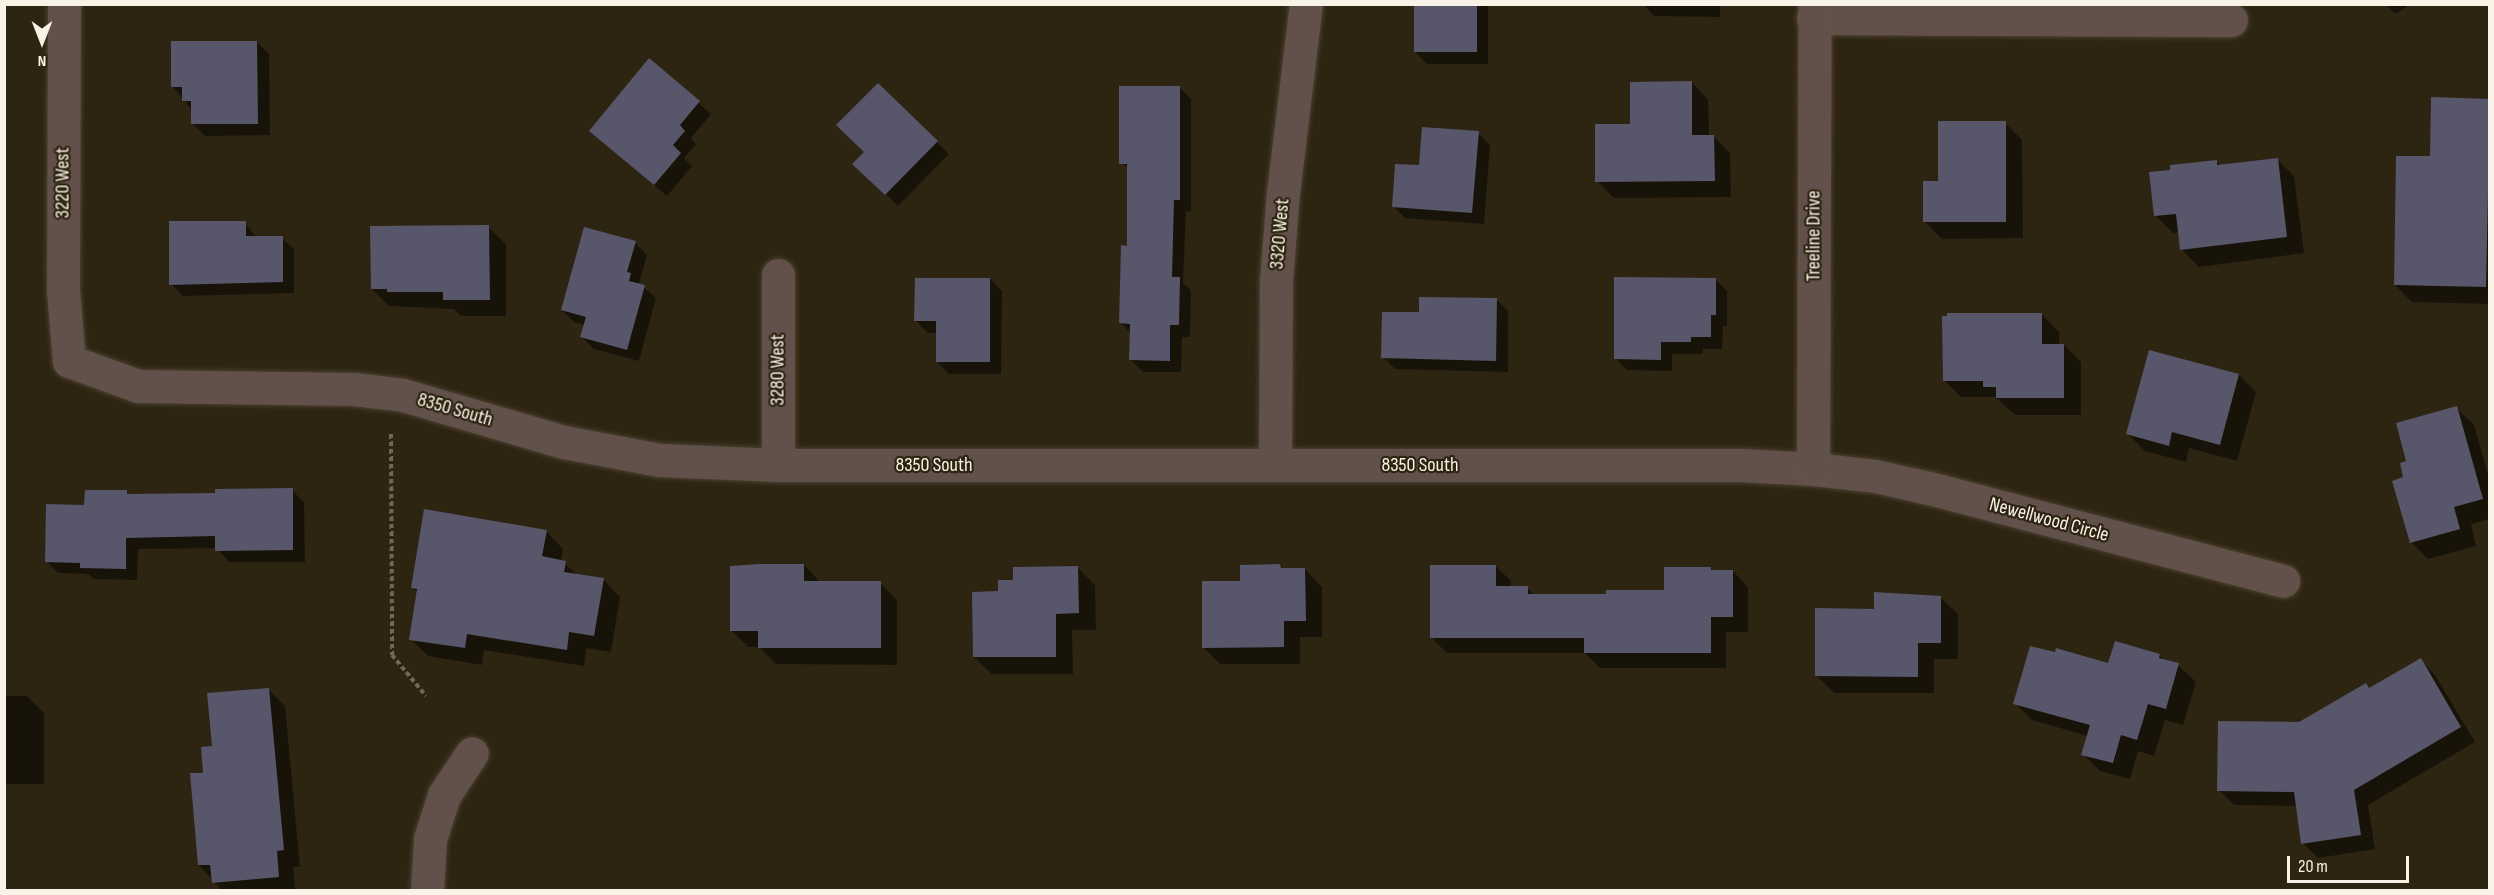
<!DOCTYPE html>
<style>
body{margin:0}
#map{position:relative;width:2494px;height:895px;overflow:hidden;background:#2e2412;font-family:"Sofia Sans Condensed",sans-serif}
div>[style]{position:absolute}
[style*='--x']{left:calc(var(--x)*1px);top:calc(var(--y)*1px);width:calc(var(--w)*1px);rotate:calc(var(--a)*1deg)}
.shadow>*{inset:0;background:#0007}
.building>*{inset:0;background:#57566b;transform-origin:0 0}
.path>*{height:4px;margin-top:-2px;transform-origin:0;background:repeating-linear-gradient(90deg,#706757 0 4.5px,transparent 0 7.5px)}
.roads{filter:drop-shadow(0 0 2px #4a4130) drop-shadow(0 0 2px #4a4130)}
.street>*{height:33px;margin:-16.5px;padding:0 16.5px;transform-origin:16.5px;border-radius:16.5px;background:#62514a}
span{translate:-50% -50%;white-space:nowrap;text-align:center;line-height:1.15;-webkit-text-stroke:4.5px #2e2412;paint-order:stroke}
.street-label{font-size:20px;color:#f9f2e6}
.frame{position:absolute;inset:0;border:6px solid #f9f2e6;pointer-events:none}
.north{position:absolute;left:12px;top:12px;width:60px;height:60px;-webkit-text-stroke:4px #2e2412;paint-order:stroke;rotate:180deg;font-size:16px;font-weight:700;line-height:24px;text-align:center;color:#f9f2e6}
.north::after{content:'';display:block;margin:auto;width:21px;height:27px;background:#f9f2e6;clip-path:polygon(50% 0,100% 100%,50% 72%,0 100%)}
.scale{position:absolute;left:2287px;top:856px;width:122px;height:27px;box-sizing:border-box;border:3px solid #f9f2e6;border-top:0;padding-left:8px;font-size:18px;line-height:21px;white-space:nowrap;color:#f9f2e6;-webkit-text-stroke:4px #2e2412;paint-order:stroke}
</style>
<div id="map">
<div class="shadow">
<i style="clip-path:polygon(1415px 4px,1488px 4px,1488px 64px,1427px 64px,1415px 52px)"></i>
<i style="clip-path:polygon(1643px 4px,1720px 4px,1720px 17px,1654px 16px)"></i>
<i style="clip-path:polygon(2386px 4px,2411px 4px,2395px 14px)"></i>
<i style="clip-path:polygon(257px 42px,269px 54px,270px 135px,205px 136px,193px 124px,192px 110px,173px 87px)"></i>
<i style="clip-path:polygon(650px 60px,711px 114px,691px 138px,696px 144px,684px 158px,692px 166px,667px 196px,591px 130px)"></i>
<i style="clip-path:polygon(1691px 82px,1708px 99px,1709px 136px,1713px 136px,1730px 153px,1731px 197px,1614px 198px,1597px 181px,1632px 125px)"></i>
<i style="clip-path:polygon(878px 85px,949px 154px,898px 206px,855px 164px,866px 152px)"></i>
<i style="clip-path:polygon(1179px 87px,1191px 99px,1191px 212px,1186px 211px,1183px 283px,1191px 290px,1190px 337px,1182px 337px,1181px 372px,1143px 372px,1131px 360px,1131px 333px,1121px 323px,1128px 247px,1128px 168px,1123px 163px)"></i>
<i style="clip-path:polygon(2490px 100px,2490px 304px,2412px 302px,2395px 285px,2431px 158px)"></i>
<i style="clip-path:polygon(2005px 123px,2022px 140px,2023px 238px,1942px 239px,1925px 222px,1940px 182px)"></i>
<i style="clip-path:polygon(1478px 133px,1490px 145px,1484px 224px,1405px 218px,1393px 206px,1421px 167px)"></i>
<i style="clip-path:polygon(2277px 159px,2294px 176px,2304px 253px,2199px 267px,2182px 250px,2179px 232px,2173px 233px,2156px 216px,2216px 161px,2221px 166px)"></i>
<i style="clip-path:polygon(245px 223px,257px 238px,282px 238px,294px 249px,294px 293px,183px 296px,171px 284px)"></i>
<i style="clip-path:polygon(488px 227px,506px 244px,506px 316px,461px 316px,454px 309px,389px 306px,372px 289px)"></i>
<i style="clip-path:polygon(635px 243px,647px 255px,639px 283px,656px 298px,639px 361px,594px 349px,582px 337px,585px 325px,574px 322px,562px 310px)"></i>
<i style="clip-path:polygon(990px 279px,1002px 291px,1001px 374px,949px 374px,937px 362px,938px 333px,928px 333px,916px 321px)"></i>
<i style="clip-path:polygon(1715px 279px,1727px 291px,1727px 326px,1723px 326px,1722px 349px,1703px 349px,1703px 354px,1672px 354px,1672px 371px,1627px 370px,1615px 358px)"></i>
<i style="clip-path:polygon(1496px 299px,1508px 311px,1508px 372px,1395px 369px,1383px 357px,1420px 314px)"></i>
<i style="clip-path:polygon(2042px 315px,2059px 332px,2059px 345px,2064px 345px,2081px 362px,2081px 415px,2015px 415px,1995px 397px,1961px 397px,1944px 380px)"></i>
<i style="clip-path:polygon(2150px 351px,2239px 375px,2256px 392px,2237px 461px,2189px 448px,2186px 462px,2145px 451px,2128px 434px)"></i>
<i style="clip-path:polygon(2456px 408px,2474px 425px,2490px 482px,2490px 519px,2471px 524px,2476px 546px,2428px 559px,2411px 542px,2408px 462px)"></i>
<i style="clip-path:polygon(292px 490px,304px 502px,305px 562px,229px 562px,217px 548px,138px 549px,137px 580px,94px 579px,88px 574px,58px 573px,46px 561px,86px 507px,126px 492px,130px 496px)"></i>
<i style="clip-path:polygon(546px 531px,563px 549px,561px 561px,579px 576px,603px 579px,620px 597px,611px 652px,586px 648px,584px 666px,484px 650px,482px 665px,428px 656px,411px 639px,418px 593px,412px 587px)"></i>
<i style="clip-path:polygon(804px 565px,821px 583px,880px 583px,897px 600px,897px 665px,776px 664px,759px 647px,748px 647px,731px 630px)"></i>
<i style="clip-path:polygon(1279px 565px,1283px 569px,1305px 569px,1322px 587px,1322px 637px,1300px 637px,1300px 664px,1220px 664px,1203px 647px)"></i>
<i style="clip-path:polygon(1496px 566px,1511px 581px,1511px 588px,1527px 588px,1535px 595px,1608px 595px,1665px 591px,1711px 568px,1714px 571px,1733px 571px,1748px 587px,1748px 632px,1726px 632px,1726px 668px,1600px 668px,1585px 653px,1447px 653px,1432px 638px)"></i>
<i style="clip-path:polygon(1077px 567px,1095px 585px,1096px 630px,1072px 630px,1073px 674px,992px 674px,974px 657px,1000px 592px,1015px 582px)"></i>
<i style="clip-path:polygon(1940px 597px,1958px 614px,1958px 659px,1934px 659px,1934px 693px,1834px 693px,1816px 675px,1875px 610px)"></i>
<i style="clip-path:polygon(2159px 655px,2165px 661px,2178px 665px,2196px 682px,2183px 725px,2165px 720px,2154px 756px,2138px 751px,2130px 779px,2100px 771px,2083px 754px,2088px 736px,2032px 720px,2015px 703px,2109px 665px)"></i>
<i style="clip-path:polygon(2421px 660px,2435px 675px,2475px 742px,2368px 805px,2375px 849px,2318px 858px,2303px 843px,2297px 806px,2234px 805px,2219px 790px,2299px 723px,2366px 685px,2370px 689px)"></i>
<i style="clip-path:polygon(268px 689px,285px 706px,300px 867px,293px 867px,295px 890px,222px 890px,199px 865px,205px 774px)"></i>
<i style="clip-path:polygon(4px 696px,27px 696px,44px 713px,44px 784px,4px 784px)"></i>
</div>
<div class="building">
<i style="left:1414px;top:4px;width:63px;height:48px"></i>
<i style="clip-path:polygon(171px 41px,257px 41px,258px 124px,191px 124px,191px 101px,182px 101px,182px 87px,171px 87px)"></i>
<i style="clip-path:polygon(649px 58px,700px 101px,680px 125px,685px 131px,673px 145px,681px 153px,654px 185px,589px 131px)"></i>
<i style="clip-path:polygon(1692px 81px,1692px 135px,1714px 135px,1715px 181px,1595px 182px,1595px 124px,1630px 124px,1630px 82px)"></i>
<i style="clip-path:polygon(878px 83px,938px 141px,885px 195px,852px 164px,864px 152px,836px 125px)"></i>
<i style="clip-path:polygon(1119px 86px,1180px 86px,1180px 200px,1174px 200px,1172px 277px,1180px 277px,1179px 325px,1170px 325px,1170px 361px,1129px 360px,1130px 324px,1119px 323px,1121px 245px,1127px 246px,1127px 164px,1119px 164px)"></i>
<i style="clip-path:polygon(2431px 97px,2490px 99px,2486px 287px,2394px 285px,2396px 156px,2430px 156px)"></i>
<i style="clip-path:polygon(1938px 121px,2006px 121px,2006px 222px,1923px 222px,1923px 181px,1938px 181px)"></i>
<i style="clip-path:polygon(1422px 127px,1479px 131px,1472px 213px,1392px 207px,1395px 164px,1419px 165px)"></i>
<i style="clip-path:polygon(2278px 158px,2287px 237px,2180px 250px,2176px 214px,2154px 216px,2149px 172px,2170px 170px,2170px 165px,2217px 160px,2217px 165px)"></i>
<i style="clip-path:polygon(169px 221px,246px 221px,246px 236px,283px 236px,283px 282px,169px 285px)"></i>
<i style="clip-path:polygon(489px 225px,490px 300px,443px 300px,443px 292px,387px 292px,387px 289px,371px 289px,370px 226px)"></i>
<i style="clip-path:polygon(584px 227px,636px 241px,627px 272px,631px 273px,629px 281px,645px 285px,627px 350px,580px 337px,586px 317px,561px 310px)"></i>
<i style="clip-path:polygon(1614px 277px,1716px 278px,1716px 315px,1711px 315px,1711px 337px,1691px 337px,1691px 342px,1661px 342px,1661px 360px,1614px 359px)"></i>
<i style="clip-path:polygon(915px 278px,990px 278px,990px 362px,936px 362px,936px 321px,914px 321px)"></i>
<i style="clip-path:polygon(1419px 297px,1497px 298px,1496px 361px,1381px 358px,1382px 312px,1419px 312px)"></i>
<i style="clip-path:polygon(1947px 313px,2042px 313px,2042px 344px,2064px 344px,2064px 398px,1996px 398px,1996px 387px,1983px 387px,1983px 381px,1943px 381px,1942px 316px,1947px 316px)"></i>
<i style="clip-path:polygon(2149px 350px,2239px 374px,2220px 445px,2172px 432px,2169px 446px,2126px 434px)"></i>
<i style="clip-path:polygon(2457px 406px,2483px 499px,2454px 507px,2460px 529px,2410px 543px,2392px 481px,2403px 477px,2400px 463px,2406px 461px,2396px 423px)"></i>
<i style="clip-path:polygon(293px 488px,293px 550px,215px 551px,215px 536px,126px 538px,126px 569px,80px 568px,80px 563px,45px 562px,46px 504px,84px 505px,85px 490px,127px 490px,127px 494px,215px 493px,215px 489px)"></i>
<i style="clip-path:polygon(424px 509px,547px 530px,542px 556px,566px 561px,564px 572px,604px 578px,594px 636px,569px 632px,567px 650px,467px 634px,465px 648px,409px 640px,417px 589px,411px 588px)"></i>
<i style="clip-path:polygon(760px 564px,804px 564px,804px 581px,881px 581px,881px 648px,758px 648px,758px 631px,730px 631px,730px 566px)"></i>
<i style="clip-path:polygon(1280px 564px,1281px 568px,1305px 568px,1306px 621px,1284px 621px,1284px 647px,1202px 648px,1202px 581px,1240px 581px,1240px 565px)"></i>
<i style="clip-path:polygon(1430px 565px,1496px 565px,1496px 586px,1528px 586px,1528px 594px,1606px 594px,1606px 590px,1664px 590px,1664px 567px,1711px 567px,1711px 570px,1733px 570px,1733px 617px,1711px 617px,1711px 653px,1584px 653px,1584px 638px,1430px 638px)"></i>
<i style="clip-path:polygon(1078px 566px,1079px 613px,1056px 614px,1056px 657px,973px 657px,972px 592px,998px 591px,998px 580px,1013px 580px,1013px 567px)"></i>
<i style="clip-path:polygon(1874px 592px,1941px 596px,1941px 643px,1918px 643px,1918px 677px,1815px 676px,1815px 608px,1874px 609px)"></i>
<i style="clip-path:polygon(2115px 641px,2160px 654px,2159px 658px,2179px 663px,2166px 709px,2148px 704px,2137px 740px,2121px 735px,2113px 763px,2081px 755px,2090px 725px,2013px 704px,2030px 646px,2055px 652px,2056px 648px,2108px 663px)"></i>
<i style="clip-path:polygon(2421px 658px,2461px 727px,2354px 790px,2361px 835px,2301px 844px,2294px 792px,2217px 791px,2218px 721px,2299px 722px,2366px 683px,2369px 688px)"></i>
<i style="clip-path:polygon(269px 688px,284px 850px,277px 851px,279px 877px,212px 883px,210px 865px,198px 865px,190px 773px,203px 773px,201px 747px,212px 746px,207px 693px)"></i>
</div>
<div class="path">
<i style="--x:391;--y:434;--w:221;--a:89.7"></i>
<i style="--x:392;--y:655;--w:53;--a:50.3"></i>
</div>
<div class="roads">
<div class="street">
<i style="--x:64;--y:4;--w:286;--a:90.2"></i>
<i style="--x:63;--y:290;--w:71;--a:85.2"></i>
<i style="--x:69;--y:361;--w:73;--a:19.9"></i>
<i style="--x:138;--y:386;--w:216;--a:0.8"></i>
<i style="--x:354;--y:389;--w:49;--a:7"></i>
<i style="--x:403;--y:395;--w:168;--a:16.3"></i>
<i style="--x:564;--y:442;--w:97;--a:10.7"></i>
<i style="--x:659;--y:460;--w:119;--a:2.4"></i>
<i style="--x:778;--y:465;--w:963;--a:0"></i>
<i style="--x:1741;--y:465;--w:72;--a:3.2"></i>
<i style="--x:1813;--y:469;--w:62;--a:6.4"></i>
<i style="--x:1875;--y:476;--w:59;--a:12.6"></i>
<i style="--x:1933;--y:489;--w:362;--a:14.7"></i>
<i style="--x:1813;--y:18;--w:418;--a:0.3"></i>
<i style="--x:778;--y:465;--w:190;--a:-90"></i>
<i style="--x:1275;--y:465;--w:184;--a:-89.7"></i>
<i style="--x:1276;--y:281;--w:88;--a:-85.5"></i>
<i style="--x:1283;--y:193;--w:190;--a:-83.1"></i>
<i style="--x:1813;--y:469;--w:465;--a:-89.8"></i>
<i style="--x:427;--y:890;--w:51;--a:-86.6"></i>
<i style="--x:430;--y:839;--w:46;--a:-72.3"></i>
<i style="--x:444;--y:795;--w:50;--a:-56.3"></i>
</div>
</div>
<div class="street-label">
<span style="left:63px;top:183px;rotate:-90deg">3220 West</span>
<span style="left:1280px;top:234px;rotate:-85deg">3320 West</span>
<span style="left:1814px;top:236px;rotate:-90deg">Treeline Drive</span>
<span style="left:778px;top:370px;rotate:-90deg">3280 West</span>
<span style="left:455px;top:410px;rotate:16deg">8350 South</span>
<span style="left:934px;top:465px">8350 South</span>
<span style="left:1420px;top:465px">8350 South</span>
<span style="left:2049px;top:520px;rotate:15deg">Newellwood Circle</span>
</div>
<div class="frame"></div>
<div class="north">N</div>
<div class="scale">20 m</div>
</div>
